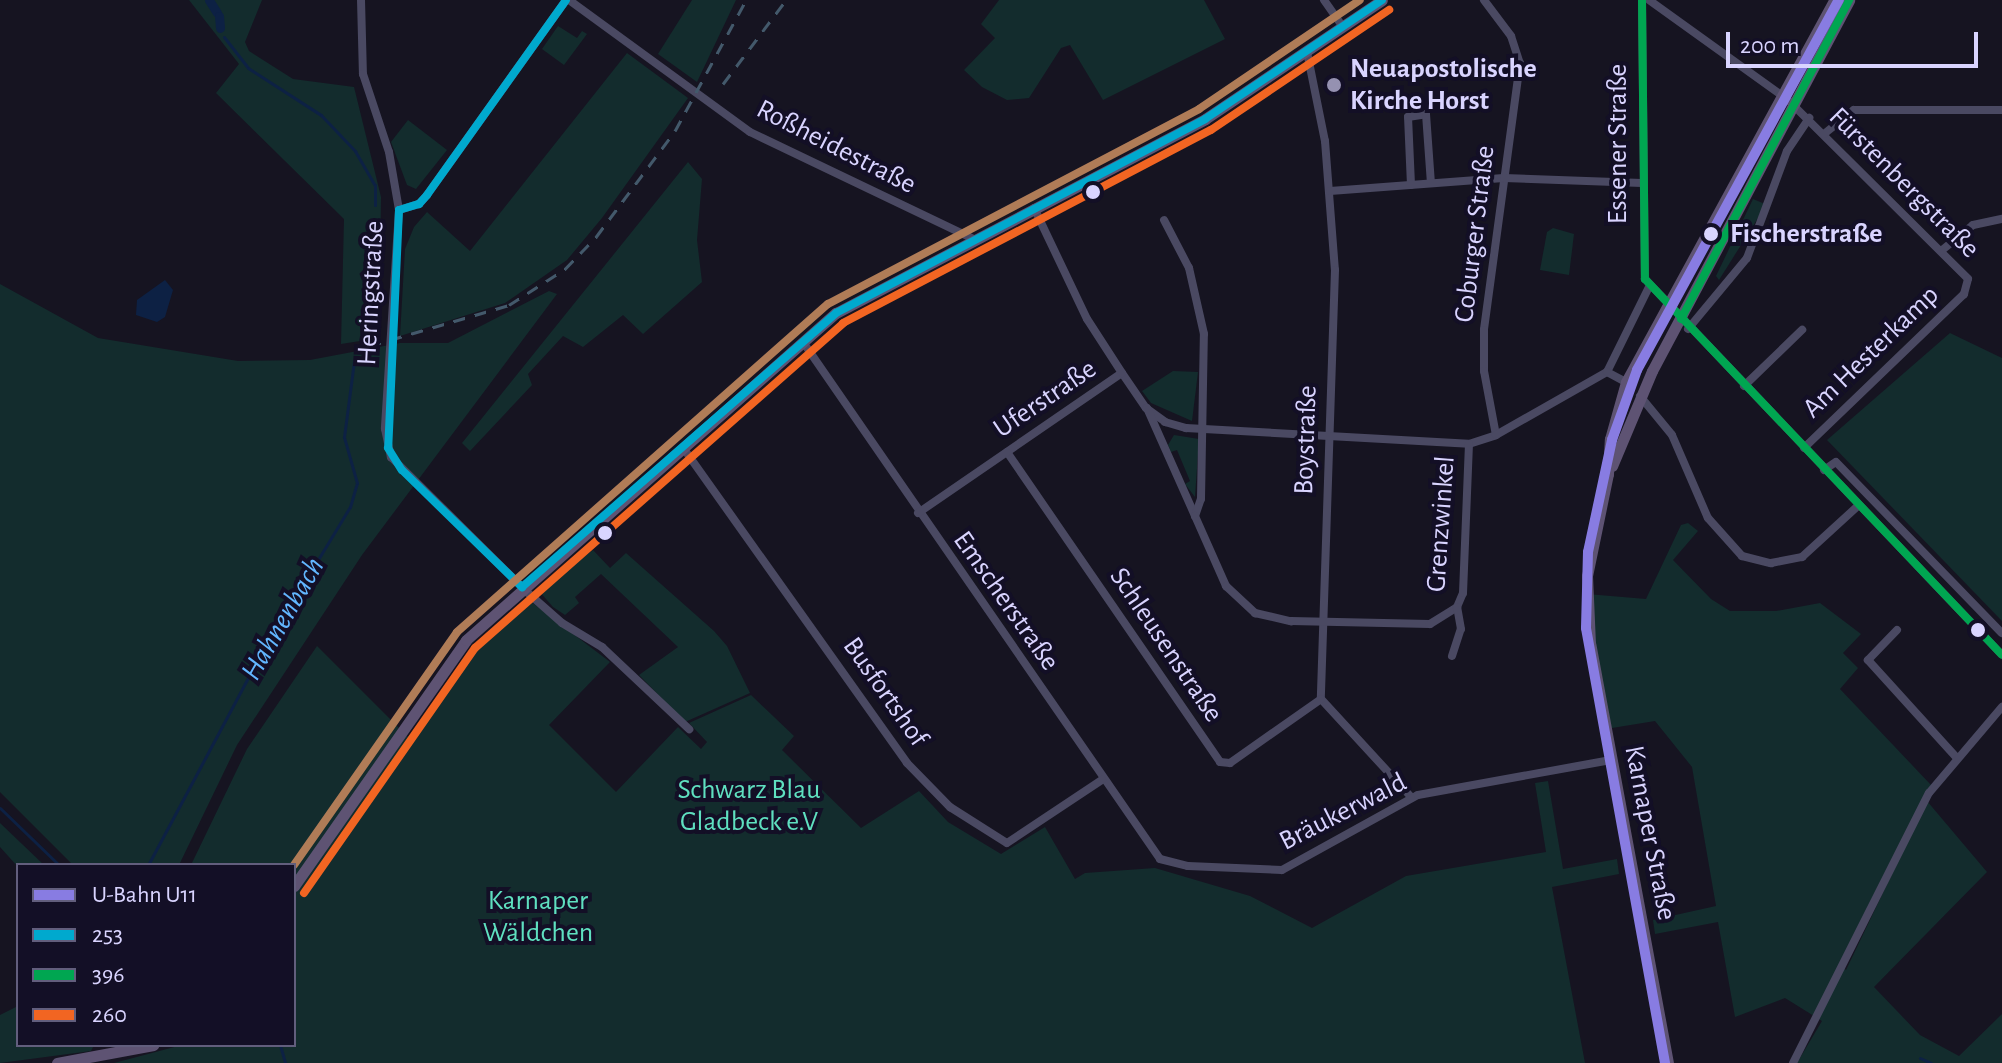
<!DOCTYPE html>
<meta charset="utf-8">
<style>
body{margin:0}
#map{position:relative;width:2002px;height:1063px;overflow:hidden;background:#161421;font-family:"Alegreya Sans",sans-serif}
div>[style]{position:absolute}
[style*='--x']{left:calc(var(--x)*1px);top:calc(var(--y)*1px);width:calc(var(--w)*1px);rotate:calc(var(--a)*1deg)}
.green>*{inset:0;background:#132c2d}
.water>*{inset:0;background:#0d2144}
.stream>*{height:3px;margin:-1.5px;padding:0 1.5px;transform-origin:1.5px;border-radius:1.5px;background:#0d2144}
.canal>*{height:9px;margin:-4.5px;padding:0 4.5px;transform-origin:4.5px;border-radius:4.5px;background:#0d2144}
.minor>*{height:8px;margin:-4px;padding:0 4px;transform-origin:4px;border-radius:4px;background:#4a4962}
.major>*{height:11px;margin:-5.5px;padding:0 5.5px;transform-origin:5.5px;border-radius:5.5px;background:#5e5373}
.rail>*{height:3px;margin-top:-1.5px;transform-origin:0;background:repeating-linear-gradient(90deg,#43596b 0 12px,transparent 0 22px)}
.bus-1>*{height:8px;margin:-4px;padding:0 4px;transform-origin:4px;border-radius:4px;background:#00a9ce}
.bus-2>*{height:8px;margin:-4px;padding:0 4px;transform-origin:4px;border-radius:4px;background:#00a651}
.bus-3>*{height:8px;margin:-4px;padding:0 4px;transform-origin:4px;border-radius:4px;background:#f26522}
.bus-4>*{height:8px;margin:-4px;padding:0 4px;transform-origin:4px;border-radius:4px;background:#b07c57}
.metro-1>*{height:10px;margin:-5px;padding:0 5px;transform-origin:5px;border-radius:5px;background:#887ce2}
.dots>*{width:22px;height:22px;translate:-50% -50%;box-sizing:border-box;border:4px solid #130f26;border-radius:50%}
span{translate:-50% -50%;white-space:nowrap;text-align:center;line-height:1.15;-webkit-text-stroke:8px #130f26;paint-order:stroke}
.poi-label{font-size:28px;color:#d9d4ff;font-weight:700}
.left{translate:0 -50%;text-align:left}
.street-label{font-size:28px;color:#d9d4ff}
.stop-label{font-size:28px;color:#d9d4ff;font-weight:700}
.park-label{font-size:28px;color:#5fe0c0}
.water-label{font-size:30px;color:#62b6ff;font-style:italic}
.legend{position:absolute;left:16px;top:863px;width:280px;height:184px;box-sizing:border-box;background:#130f26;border:2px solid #625e7d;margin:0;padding:10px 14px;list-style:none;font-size:24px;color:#d9d4ff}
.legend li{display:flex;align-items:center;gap:16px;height:40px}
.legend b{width:40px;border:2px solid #625e7d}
.scale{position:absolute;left:1726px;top:32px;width:252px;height:36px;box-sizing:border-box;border:4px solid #d9d4ff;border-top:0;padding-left:10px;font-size:24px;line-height:28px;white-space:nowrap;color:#d9d4ff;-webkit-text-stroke:6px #130f26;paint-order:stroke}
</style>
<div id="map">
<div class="green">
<i style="clip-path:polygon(189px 0,262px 0,245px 42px,249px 51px,293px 79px,354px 87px,381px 197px,379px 338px,341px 344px,344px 219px,216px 93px,239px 64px)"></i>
<i style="clip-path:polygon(692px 0,736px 0,697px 82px,658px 54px)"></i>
<i style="clip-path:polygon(999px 0,1204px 0,1225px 39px,1103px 100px,1070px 45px,1061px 48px,1029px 98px,1007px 100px,982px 87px,964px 70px,995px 38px,981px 24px)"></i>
<i style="clip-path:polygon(558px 26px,577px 38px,582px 31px,587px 34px,564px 65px,542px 49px)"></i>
<i style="clip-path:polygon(627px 53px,688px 98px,602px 218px,567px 260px,505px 303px,400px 336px,405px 249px,414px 227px,427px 212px,470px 251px)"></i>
<i style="clip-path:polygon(408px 120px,447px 150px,416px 189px,407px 185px,391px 142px)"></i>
<i style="clip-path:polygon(688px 162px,702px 179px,697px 240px,702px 282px,643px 334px,623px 315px,583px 347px,563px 336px,528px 374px,532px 385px,470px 451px,462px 443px)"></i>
<i style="clip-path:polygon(1753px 199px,1765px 204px,1763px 210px,1719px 280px,1716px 276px)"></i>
<i style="clip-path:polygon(1553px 228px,1574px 234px,1569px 275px,1540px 270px,1547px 232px)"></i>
<i style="clip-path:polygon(0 284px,98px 338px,238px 361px,310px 360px,400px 343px,448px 343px,549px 291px,557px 294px,362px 555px,237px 745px,179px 865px,73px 865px,0 792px)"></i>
<i style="clip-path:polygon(1950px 333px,2002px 358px,2002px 621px,1827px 440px)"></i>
<i style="clip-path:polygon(1173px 371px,1198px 372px,1192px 421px,1151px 403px,1142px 391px)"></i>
<i style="clip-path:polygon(1174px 435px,1199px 439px,1195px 497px,1185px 484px,1190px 481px,1177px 450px,1171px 452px,1168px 445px)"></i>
<i style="clip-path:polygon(1688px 523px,1698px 531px,1673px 560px,1711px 599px,1730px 611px,1776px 611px,1820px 603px,1861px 634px,1843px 653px,1858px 668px,1840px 689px,1931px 785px,1839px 964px,1846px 970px,1927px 801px,1987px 872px,1874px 987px,1920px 1035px,1959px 1056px,2002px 1014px,2002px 1063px,1797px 1063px,1822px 1021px,1785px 998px,1735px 1017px,1718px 922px,1655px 934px,1653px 920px,1716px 906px,1692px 767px,1655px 721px,1606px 729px,1587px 594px,1646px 599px,1681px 525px)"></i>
<i style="clip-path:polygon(593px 550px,610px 568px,626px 553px,714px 631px,727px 646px,750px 693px,685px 722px,639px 675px,678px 647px,601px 574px,575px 597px,579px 603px,565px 615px,553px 607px,539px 591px)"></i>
<i style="clip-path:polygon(530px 601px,610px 662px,549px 725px,616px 792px,678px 727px,701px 749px,707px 742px,689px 723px,751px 695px,794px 736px,782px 750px,861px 828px,919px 791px,948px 822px,1001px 854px,1045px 827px,1075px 879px,1085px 873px,1155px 868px,1250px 896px,1312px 928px,1406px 876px,1546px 852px,1535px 783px,1548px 781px,1563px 869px,1617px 859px,1619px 874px,1552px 887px,1585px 1063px,114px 1063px,182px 1045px,294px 1045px,294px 865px,191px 865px,247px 749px,317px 646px,408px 737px,490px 631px)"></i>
<i style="clip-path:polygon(0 823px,44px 865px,18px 867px,0 847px)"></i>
<i style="clip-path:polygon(18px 1006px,18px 1045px,94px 1045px,91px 1051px,0 1063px,0 1015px)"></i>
</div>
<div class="water">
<i style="clip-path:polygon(165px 280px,173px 290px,165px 317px,157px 322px,136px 315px,137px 300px)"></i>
</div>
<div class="stream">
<i style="--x:224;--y:37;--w:39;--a:52"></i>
<i style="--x:248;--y:68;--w:87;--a:32.8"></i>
<i style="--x:321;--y:115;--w:50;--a:46.6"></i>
<i style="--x:355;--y:151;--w:39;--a:60"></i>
<i style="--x:375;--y:185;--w:20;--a:90"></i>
<i style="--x:362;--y:331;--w:111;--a:-83.8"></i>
<i style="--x:0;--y:808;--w:82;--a:44"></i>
<i style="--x:148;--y:865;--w:236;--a:-61.9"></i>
<i style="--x:259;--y:657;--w:175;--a:-58.8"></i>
<i style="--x:350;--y:507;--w:25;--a:-74"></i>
<i style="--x:357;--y:483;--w:48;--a:-105.8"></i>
<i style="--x:344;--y:437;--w:77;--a:-82.5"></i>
<i style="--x:280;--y:1045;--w:19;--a:74"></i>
<i style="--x:1920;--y:1058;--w:12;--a:24"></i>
</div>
<div class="canal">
<i style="--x:209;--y:0;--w:15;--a:58"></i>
<i style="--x:219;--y:16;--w:12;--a:85"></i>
</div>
<div class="minor">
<i style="--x:361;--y:0;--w:74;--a:88.5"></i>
<i style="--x:363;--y:74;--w:82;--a:71.6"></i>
<i style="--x:389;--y:152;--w:59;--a:80.2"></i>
<i style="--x:399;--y:210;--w:219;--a:93.7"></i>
<i style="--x:385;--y:429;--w:29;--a:78"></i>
<i style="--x:391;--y:457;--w:193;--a:44.8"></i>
<i style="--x:528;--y:593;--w:45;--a:41.4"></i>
<i style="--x:562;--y:623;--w:47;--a:31"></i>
<i style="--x:602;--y:647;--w:120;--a:43.3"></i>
<i style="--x:569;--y:0;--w:224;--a:36.1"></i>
<i style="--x:750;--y:132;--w:247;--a:25.6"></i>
<i style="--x:1324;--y:0;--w:33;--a:55"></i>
<i style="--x:1484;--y:0;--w:45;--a:53.1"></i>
<i style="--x:1511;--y:36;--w:28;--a:72"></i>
<i style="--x:1520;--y:63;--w:269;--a:97.7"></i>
<i style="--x:1484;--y:330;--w:41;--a:90"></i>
<i style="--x:1484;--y:371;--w:65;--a:79.4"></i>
<i style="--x:1642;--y:0;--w:279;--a:89.4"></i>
<i style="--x:1645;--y:279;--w:518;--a:46.48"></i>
<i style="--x:1649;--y:0;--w:170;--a:35.7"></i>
<i style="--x:1787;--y:99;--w:255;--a:44.8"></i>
<i style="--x:1968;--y:279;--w:16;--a:105"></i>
<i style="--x:1964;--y:294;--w:222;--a:136.1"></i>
<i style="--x:1307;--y:52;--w:91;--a:78.6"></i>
<i style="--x:1325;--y:141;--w:129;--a:85.6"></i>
<i style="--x:1335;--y:270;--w:429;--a:91.9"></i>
<i style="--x:1321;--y:699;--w:134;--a:47.4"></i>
<i style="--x:1824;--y:134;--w:38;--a:-39"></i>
<i style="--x:1854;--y:110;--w:148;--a:0"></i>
<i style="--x:1411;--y:185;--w:68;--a:-92.5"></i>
<i style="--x:1408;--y:117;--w:18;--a:-9"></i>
<i style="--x:1426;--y:114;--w:69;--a:85.9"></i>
<i style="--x:1330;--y:191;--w:174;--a:-4.3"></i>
<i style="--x:1504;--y:178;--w:138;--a:2.1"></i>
<i style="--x:399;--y:210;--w:21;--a:-17"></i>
<i style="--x:419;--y:204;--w:12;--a:-48"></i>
<i style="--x:427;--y:195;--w:239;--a:-54.5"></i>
<i style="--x:1941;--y:251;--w:41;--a:-39.1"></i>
<i style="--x:1973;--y:225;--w:30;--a:-12"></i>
<i style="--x:1688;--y:329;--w:92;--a:-50.3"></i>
<i style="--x:1747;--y:258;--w:114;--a:-69.5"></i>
<i style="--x:1787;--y:151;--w:40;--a:-56"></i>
<i style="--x:803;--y:342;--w:628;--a:55.37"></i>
<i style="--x:1160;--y:859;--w:29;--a:14"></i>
<i style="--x:1188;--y:866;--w:94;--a:2.4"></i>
<i style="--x:1282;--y:870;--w:155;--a:-28.9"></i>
<i style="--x:1418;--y:795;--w:196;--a:-10.3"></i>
<i style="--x:1607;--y:372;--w:95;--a:-63.7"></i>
<i style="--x:1122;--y:373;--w:42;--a:55.6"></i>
<i style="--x:1146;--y:408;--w:24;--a:36"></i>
<i style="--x:1165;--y:422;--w:22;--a:16"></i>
<i style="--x:1186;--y:428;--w:283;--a:3.2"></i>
<i style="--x:1469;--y:444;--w:28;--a:-18"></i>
<i style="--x:1496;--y:435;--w:128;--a:-29.6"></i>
<i style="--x:1607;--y:372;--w:21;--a:28"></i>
<i style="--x:1744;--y:386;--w:81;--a:-44"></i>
<i style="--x:1640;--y:396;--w:50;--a:50.6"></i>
<i style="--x:1672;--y:435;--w:90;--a:66.6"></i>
<i style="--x:1708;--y:518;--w:51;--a:48.2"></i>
<i style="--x:1742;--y:556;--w:30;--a:14"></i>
<i style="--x:1771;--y:563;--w:32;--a:-11"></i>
<i style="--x:1802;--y:557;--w:77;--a:-42.4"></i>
<i style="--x:1147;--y:408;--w:118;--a:66"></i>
<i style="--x:1195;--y:516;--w:18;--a:-71"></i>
<i style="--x:1201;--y:499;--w:165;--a:-89"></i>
<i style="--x:1204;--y:334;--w:68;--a:-102.8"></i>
<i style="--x:1189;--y:268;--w:54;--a:-117.5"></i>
<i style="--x:684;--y:449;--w:385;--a:54.6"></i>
<i style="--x:907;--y:763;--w:62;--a:45.7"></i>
<i style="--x:950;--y:807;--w:67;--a:32.3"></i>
<i style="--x:1007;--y:843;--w:114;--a:-33.6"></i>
<i style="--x:1007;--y:452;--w:376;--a:55.5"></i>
<i style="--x:1220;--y:762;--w:10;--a:6"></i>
<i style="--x:1230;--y:763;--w:111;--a:-35.1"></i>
<i style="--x:1824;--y:470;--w:14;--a:-34"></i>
<i style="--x:1836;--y:462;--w:238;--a:45.9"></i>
<i style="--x:918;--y:513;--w:247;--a:-34.5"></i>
<i style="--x:1122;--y:373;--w:64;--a:-122.9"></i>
<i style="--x:1087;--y:319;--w:123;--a:-115.5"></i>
<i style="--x:1195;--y:516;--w:77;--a:66.1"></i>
<i style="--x:1226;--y:586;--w:40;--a:43"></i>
<i style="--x:1255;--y:613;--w:37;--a:13"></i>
<i style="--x:1291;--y:621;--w:139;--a:1.2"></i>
<i style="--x:1430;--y:624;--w:32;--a:-32"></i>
<i style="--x:1457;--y:607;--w:15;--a:-67"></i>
<i style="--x:1463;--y:593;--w:149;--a:-87.7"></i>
<i style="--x:1897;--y:630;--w:42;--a:134"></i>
<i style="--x:1868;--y:660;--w:130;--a:47.8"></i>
<i style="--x:1452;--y:656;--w:28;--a:-72"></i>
<i style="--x:1461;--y:629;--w:22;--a:-100"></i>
<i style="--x:1793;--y:1063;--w:302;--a:-63.3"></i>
<i style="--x:1929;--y:793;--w:113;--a:-49.7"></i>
</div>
<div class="major">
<i style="--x:1612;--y:466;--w:103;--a:-67.2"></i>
<i style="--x:1652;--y:371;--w:420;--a:-62"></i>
<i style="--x:294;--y:886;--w:300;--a:-55"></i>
<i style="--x:466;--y:640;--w:494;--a:-41.5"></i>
<i style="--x:836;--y:313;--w:417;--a:-27.7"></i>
<i style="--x:1205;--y:119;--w:213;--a:-33.9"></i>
<i style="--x:57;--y:1063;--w:98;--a:-10.6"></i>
<i style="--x:1668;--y:1063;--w:426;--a:-100.5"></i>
<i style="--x:1590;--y:644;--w:68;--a:-92.5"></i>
<i style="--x:1587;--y:576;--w:104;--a:-78.4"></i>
<i style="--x:1608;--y:474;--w:35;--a:-87"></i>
<i style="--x:1610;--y:439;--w:59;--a:-74.3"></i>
<i style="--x:1626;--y:382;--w:435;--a:-61.4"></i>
</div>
<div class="rail">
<i style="--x:723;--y:84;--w:105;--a:-53.1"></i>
<i style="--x:369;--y:346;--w:146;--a:-16.3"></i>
<i style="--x:509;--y:305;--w:67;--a:-32.7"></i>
<i style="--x:565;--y:269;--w:45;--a:-45.9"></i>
<i style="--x:596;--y:237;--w:132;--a:-53.3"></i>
<i style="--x:675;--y:131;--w:149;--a:-61.5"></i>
</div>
<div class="bus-1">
<i style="--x:399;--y:210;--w:238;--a:92.6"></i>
<i style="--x:388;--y:448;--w:26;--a:58"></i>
<i style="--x:402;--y:470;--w:168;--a:44.3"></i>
<i style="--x:399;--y:210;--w:21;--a:-17"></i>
<i style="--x:419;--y:204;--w:12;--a:-48"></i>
<i style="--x:427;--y:195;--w:239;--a:-54.5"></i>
<i style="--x:522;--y:587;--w:417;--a:-41.1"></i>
<i style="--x:836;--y:313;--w:417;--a:-27.7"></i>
<i style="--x:1205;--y:119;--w:213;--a:-33.9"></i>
</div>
<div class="bus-2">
<i style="--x:1642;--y:0;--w:279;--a:89.4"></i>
<i style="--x:1645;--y:279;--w:518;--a:46.48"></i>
<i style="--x:1681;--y:319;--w:361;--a:-62.2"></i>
</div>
<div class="bus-3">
<i style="--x:304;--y:893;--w:299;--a:-55.1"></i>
<i style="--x:475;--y:648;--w:491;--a:-41.4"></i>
<i style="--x:843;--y:323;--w:416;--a:-27.7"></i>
<i style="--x:1211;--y:130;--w:215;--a:-34"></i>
</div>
<div class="bus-4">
<i style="--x:294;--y:865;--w:284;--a:-55"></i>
<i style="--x:457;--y:632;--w:495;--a:-41.5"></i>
<i style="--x:828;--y:304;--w:419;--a:-27.7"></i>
<i style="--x:1199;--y:109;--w:194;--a:-34.1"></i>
</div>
<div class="metro-1">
<i style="--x:1665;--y:1063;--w:442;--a:-100.3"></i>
<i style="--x:1586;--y:628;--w:76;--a:-88.5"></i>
<i style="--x:1588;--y:552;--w:115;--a:-77.9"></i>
<i style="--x:1612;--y:440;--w:74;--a:-70.3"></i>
<i style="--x:1637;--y:370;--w:422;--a:-61.4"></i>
</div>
<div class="dots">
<i style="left:1334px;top:85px;background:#9591b1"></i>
<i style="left:1093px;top:192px;background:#d9d4ff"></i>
<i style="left:1711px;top:234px;background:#d9d4ff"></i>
<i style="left:605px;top:533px;background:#d9d4ff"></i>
<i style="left:1978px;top:630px;background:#d9d4ff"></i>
</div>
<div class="poi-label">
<span class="left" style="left:1350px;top:85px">Neuapostolische<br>Kirche Horst</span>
</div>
<div class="street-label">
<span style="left:1618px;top:144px;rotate:-90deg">Essener Straße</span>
<span style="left:836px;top:147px;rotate:27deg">Roßheidestraße</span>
<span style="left:1904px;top:183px;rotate:45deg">Fürstenbergstraße</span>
<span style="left:1475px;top:234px;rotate:-83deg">Coburger Straße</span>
<span style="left:371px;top:293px;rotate:-87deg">Heringstraße</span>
<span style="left:1871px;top:352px;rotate:-44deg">Am Hesterkamp</span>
<span style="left:1045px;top:399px;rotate:-34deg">Uferstraße</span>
<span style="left:1306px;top:440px;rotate:-88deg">Boystraße</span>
<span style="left:1441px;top:524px;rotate:-86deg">Grenzwinkel</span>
<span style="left:1006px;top:601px;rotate:55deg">Emscherstraße</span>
<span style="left:1166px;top:645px;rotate:56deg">Schleusenstraße</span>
<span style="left:885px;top:692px;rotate:55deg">Busfortshof</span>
<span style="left:1343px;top:812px;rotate:-27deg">Bräukerwald</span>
<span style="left:1650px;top:833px;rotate:79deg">Karnaper Straße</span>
</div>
<div class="stop-label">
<span class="left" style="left:1730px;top:234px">Fischerstraße</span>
</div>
<div class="park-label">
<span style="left:749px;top:806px">Schwarz Blau<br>Gladbeck e.V</span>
<span style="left:538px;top:917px">Karnaper<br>Wäldchen</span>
</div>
<div class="water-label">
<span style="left:283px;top:619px;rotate:-60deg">Hahnenbach</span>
</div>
<ul class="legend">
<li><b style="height:10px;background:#887ce2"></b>U-Bahn U11</li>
<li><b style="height:10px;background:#00a9ce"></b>253</li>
<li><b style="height:10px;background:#00a651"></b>396</li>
<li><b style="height:10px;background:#f26522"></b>260</li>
</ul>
<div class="scale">200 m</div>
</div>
